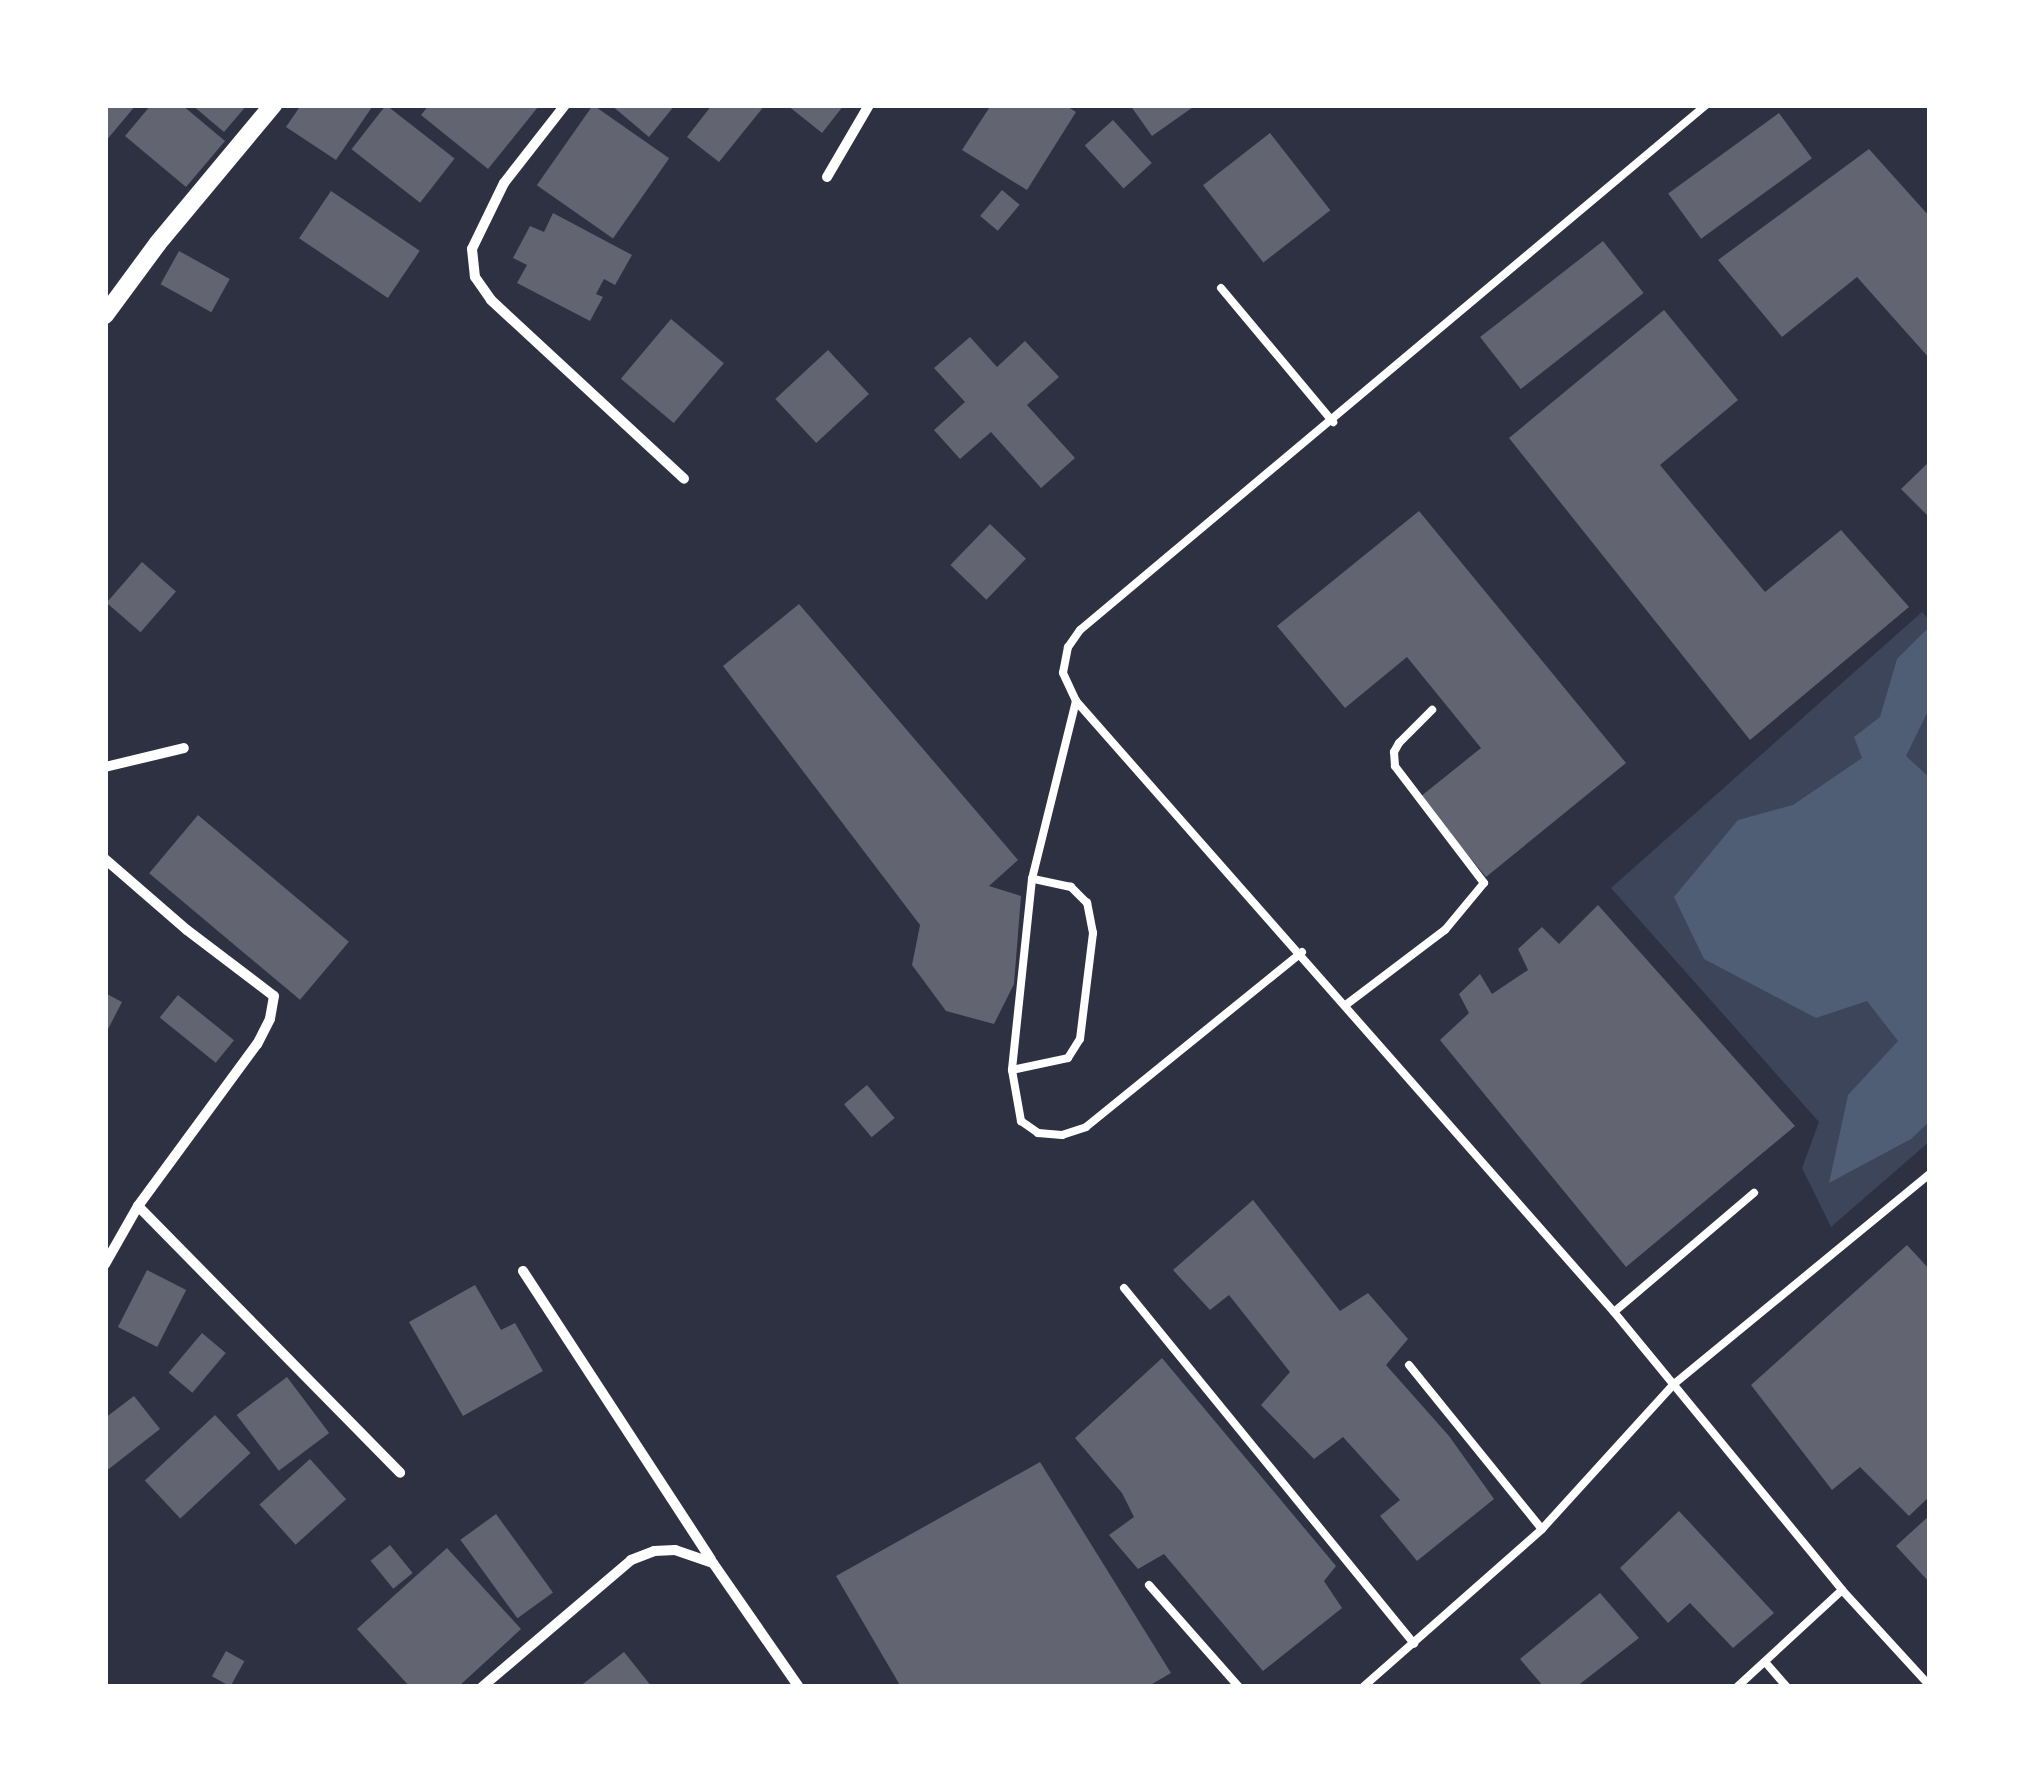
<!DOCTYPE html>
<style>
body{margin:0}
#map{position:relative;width:2035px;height:1792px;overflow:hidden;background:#2d3142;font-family:Commissioner,sans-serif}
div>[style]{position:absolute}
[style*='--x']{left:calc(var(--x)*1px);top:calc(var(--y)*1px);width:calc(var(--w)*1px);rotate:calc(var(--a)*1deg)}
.green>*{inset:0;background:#3c4559}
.water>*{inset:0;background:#4f5d75}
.building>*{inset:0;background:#626471;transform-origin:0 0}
.service>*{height:8px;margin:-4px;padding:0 4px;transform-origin:4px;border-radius:4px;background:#fff}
.minor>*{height:10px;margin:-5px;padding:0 5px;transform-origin:5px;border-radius:5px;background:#fff}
.tertiary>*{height:18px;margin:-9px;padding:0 9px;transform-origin:9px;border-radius:9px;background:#fff}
span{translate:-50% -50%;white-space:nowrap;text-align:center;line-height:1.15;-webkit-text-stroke:10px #fff;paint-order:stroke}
.frame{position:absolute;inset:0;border:108px solid #fff;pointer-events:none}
</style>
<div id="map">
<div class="green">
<i style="clip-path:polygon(1922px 612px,1930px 621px,1930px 1141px,1831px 1227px,1802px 1168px,1819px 1122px,1611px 888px)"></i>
</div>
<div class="water">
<i style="clip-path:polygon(1929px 627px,1930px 707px,1906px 756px,1930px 778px,1930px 1121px,1911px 1139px,1829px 1183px,1848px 1095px,1898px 1041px,1867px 1001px,1816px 1018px,1704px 959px,1674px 897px,1738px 820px,1793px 805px,1862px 758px,1854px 737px,1880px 717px,1897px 659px)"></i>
</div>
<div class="building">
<i style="clip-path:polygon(105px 105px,136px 105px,105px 142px)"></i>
<i style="clip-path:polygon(151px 105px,182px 105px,225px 141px,186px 187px,125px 136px)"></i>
<i style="clip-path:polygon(192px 105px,247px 105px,224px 132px)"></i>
<i style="clip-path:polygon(301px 105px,370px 105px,372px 107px,336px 160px,286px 127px)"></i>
<i style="left:386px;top:105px;width:87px;height:56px;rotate:38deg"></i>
<i style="clip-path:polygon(429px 105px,535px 105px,538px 107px,488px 169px,421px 115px)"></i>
<i style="left:593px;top:105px;width:93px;height:98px;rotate:35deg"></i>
<i style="clip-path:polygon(611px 105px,675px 105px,649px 137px)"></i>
<i style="clip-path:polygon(712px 105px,765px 105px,719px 162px,687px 137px)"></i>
<i style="clip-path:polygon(787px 105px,844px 105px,822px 133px)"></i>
<i style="clip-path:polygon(991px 105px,1065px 105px,1076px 112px,1027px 190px,962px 150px)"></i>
<i style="clip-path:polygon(1130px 105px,1196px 105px,1152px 136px)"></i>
<i style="left:1779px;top:113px;width:56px;height:137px;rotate:54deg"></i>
<i style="left:1113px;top:120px;width:58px;height:38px;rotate:48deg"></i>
<i style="left:1270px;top:133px;width:98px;height:85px;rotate:52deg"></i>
<i style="clip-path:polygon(1869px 149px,1930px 217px,1930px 359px,1857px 277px,1782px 337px,1718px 260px)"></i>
<i style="left:1002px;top:190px;width:23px;height:34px;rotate:40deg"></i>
<i style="left:331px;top:191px;width:107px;height:57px;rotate:34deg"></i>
<i style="clip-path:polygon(553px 213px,632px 255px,615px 285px,604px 279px,596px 294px,603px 297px,590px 321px,517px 283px,527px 265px,513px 258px,530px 226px,544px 232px)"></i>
<i style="left:1603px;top:241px;width:66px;height:156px;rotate:52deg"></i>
<i style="left:179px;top:251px;width:58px;height:38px;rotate:29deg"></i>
<i style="clip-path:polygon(1664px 310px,1738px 400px,1660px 465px,1765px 592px,1841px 530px,1909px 607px,1750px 740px,1509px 438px)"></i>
<i style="left:671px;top:319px;width:69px;height:78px;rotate:40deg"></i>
<i style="clip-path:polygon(970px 337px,997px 367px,1025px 341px,1059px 377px,1027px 405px,1075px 458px,1041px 488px,991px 432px,960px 459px,934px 430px,965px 402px,934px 368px)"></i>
<i style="left:828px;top:350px;width:60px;height:72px;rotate:47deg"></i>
<i style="clip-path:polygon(1930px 461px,1930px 518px,1901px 489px)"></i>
<i style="clip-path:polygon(1419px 511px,1626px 763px,1486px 877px,1420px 797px,1481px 748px,1407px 657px,1345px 708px,1277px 626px)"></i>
<i style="left:990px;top:524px;width:50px;height:57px;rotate:44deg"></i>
<i style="left:142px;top:562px;width:45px;height:54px;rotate:41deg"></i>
<i style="clip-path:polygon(799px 604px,1018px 860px,989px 886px,1021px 896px,1014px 984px,994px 1024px,946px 1011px,912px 965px,920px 925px,723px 666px)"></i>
<i style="left:198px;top:815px;width:197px;height:76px;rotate:40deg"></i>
<i style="clip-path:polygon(1598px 905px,1795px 1126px,1626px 1267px,1440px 1040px,1469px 1013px,1459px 994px,1480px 974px,1492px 994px,1528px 970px,1518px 949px,1542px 927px,1559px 944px)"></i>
<i style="clip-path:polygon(105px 993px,122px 1002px,105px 1035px)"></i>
<i style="left:178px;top:995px;width:72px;height:29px;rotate:39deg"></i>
<i style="left:867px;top:1085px;width:43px;height:30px;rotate:50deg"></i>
<i style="clip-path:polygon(1253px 1200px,1340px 1311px,1368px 1293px,1408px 1339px,1386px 1365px,1449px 1436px,1494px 1499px,1417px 1561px,1380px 1516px,1400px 1500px,1343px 1437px,1314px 1459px,1261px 1405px,1290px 1372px,1229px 1295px,1210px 1310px,1173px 1270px)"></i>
<i style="clip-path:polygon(1907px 1245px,1930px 1270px,1930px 1496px,1909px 1516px,1860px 1467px,1832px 1490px,1751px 1385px)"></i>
<i style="left:147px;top:1270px;width:44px;height:64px;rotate:27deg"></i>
<i style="clip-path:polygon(475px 1285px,501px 1330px,515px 1323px,543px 1371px,463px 1416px,409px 1322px)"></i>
<i style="left:202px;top:1333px;width:31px;height:52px;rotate:40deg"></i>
<i style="clip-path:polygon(1162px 1358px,1336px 1566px,1324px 1581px,1342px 1608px,1263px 1671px,1164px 1554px,1138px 1569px,1109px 1535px,1134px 1517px,1122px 1493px,1075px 1438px)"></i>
<i style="left:287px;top:1377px;width:70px;height:63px;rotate:53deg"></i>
<i style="clip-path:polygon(134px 1396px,160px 1429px,105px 1472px,105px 1418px)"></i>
<i style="left:215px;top:1415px;width:52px;height:96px;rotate:47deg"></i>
<i style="left:310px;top:1459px;width:54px;height:68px;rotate:48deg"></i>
<i style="clip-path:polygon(1040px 1462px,1171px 1673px,1147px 1687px,901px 1687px,836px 1576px)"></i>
<i style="clip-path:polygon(1679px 1511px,1774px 1613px,1733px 1648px,1690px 1603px,1668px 1623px,1620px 1568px)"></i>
<i style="left:496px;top:1514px;width:97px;height:44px;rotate:54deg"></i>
<i style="clip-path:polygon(1930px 1515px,1930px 1583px,1896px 1546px)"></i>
<i style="left:390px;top:1545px;width:36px;height:25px;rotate:51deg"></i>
<i style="clip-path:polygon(447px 1548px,521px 1629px,458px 1687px,410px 1687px,357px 1629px)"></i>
<i style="clip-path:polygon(1600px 1593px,1639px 1638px,1576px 1687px,1544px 1687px,1520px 1659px)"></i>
<i style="left:226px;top:1651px;width:21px;height:29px;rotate:29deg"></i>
<i style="clip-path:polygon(624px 1652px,652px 1687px,579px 1687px)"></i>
</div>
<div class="service">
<i style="--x:1706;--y:105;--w:817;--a:140.01"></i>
<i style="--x:1080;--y:630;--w:21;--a:125"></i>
<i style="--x:1068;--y:647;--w:26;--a:101"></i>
<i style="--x:1063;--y:673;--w:31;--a:65"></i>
<i style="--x:1076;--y:701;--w:814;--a:48.64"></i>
<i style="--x:1614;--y:1312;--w:360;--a:50.6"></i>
<i style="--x:1842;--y:1590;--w:130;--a:47.5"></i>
<i style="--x:1221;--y:288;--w:175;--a:50.1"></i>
<i style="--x:1076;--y:701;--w:183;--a:103.9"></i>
<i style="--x:1032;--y:879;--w:192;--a:96"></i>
<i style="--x:1012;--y:1070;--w:52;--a:80"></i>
<i style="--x:1021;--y:1121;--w:21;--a:35"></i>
<i style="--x:1038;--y:1133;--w:24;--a:5"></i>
<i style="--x:1062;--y:1135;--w:25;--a:-18"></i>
<i style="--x:1086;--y:1127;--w:278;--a:-39"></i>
<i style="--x:1347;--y:1004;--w:123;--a:-37.1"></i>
<i style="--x:1445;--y:930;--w:61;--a:-50.3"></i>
<i style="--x:1484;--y:883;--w:147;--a:-127.3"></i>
<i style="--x:1395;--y:766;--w:14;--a:-94"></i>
<i style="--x:1394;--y:752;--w:10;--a:-61"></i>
<i style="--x:1399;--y:743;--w:47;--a:-45"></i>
<i style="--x:1012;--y:1070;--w:57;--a:-12.1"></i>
<i style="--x:1068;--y:1058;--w:22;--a:-58"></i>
<i style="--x:1080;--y:1039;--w:107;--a:-83"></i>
<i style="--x:1093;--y:933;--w:31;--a:-101"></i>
<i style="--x:1087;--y:903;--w:23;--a:-135"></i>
<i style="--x:1071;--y:887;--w:40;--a:-168"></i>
<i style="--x:1124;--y:1288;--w:459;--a:50.8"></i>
<i style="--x:1614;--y:1312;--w:184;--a:-40.4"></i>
<i style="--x:1409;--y:1365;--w:211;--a:51"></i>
<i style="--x:1149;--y:1585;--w:136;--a:48.6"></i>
<i style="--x:1766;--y:1663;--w:32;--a:49"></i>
<i style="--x:1363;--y:1687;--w:239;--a:-41.4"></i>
<i style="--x:1542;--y:1529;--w:196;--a:-47.7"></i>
<i style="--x:1674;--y:1384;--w:331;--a:-39.4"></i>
<i style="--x:1737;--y:1687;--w:143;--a:-42.7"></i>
</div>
<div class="minor">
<i style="--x:565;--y:105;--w:99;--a:128"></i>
<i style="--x:504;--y:183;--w:73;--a:115.9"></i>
<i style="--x:472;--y:249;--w:28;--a:84"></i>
<i style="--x:475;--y:277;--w:28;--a:55"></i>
<i style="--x:491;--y:300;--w:263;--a:42.8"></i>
<i style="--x:827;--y:177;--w:83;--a:-59.7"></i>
<i style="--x:105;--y:767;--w:81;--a:-13.5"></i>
<i style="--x:105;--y:859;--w:108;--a:40.9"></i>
<i style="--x:187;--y:930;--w:109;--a:37.2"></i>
<i style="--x:274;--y:996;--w:23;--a:100"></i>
<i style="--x:270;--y:1019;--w:28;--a:117"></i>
<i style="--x:257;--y:1044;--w:201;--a:126.3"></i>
<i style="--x:138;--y:1206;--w:67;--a:119.6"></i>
<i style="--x:138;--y:1206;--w:374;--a:45.5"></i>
<i style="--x:523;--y:1271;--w:344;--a:56.9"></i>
<i style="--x:482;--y:1687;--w:196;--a:-40.4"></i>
<i style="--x:631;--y:1560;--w:25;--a:-21"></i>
<i style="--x:654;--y:1551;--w:21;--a:-3"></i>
<i style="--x:675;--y:1550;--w:40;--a:18.9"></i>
<i style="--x:713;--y:1563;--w:151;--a:55.3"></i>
</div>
<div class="tertiary">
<i style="--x:105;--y:315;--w:89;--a:-53.6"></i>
<i style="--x:158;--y:243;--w:180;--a:-50.2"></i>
</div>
<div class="frame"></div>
</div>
